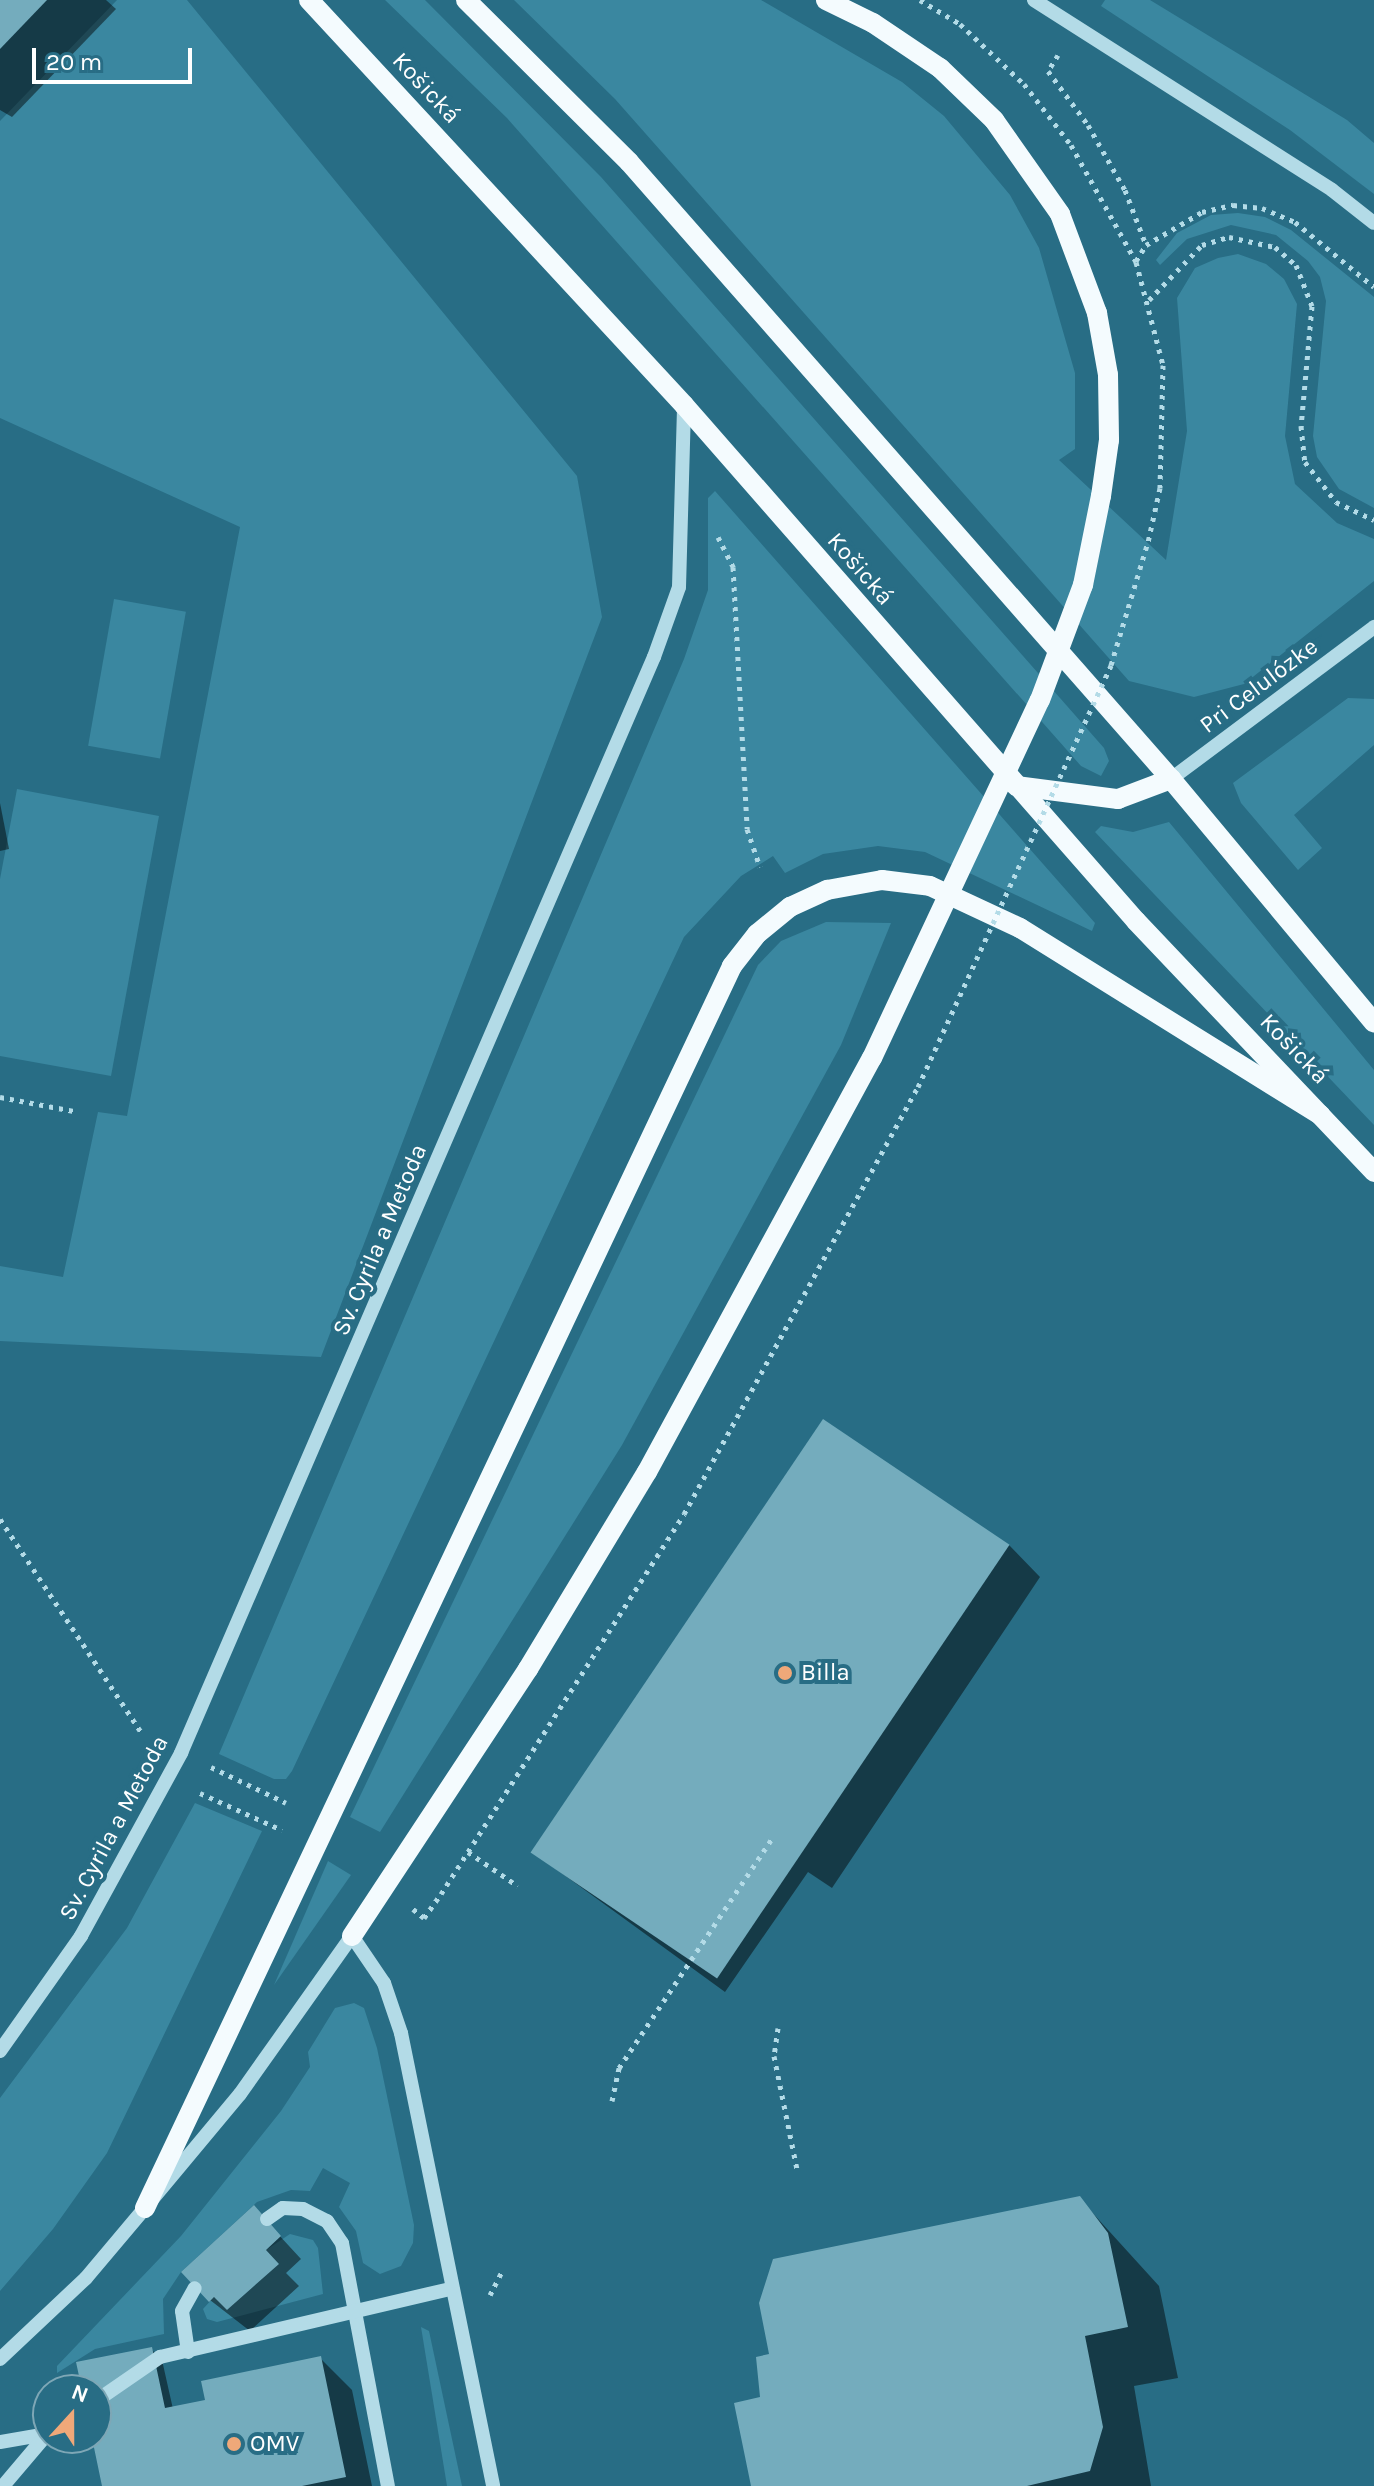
<!DOCTYPE html>
<meta charset="utf-8">
<style>
body{margin:0}
#map{position:relative;width:1374px;height:2486px;overflow:hidden;background:#286d85;font-family:Karla,sans-serif}
div>[style]{position:absolute}
[style*='--x']{left:calc(var(--x)*1px);top:calc(var(--y)*1px);width:calc(var(--w)*1px);rotate:calc(var(--a)*1deg)}
.green>*{inset:0;background:#3a87a0;transform-origin:0 0}
.shadow>*{inset:0;background:#0007}
.building>*{inset:0;background:#74acbd;transform-origin:0 0}
.path>*{height:5px;margin-top:-2.5px;transform-origin:0;background:repeating-linear-gradient(90deg,#b3dbe7 0 4px,transparent 0 10px)}
.minor>*{height:14px;margin:-7px;padding:0 7px;transform-origin:7px;border-radius:7px;background:#b3dbe7}
.major>*{height:20px;margin:-10px;padding:0 10px;transform-origin:10px;border-radius:10px;background:#f4fbfe}
.path-bridge>*{height:5px;margin-top:-2.5px;transform-origin:0;background:repeating-linear-gradient(90deg,#b3dbe7 0 4px,transparent 0 10px)}
.major-bridge>*{height:20px;margin:-10px;padding:0 10px;transform-origin:10px;border-radius:10px;background:#f4fbfe}
.dots>*{width:22px;height:22px;translate:-50% -50%;box-sizing:border-box;border:4px solid #286d85;border-radius:50%}
span{translate:-50% -50%;white-space:nowrap;text-align:center;line-height:1.15;-webkit-text-stroke:8px #286d85;paint-order:stroke}
.street-label{font-size:24px;color:#fff}
.poi-label{font-size:24px;color:#fff}
.left{translate:0 -50%;text-align:left}
.north{position:absolute;left:32px;top:2374px;width:80px;height:80px;box-sizing:border-box;background:#286d85;border:2px solid #7ea7b6;border-radius:50%;rotate:21deg;font-size:22px;font-weight:700;line-height:32px;text-align:center;color:#fff}
.north::after{content:'';display:block;margin:auto;width:28px;height:36px;background:#efa879;clip-path:polygon(50% 0,100% 100%,50% 72%,0 100%)}
.scale{position:absolute;left:32px;top:48px;width:160px;height:36px;box-sizing:border-box;border:4px solid #fff;border-top:0;padding-left:10px;font-size:24px;line-height:28px;white-space:nowrap;color:#fff;-webkit-text-stroke:6px #286d85;paint-order:stroke}
</style>
<div id="map">
<div class="green">
<i style="clip-path:polygon(117px 0,187px 0,577px 476px,602px 617px,321px 1357px,0 1341px,0 1266px,63px 1277px,98px 1112px,127px 1116px,240px 527px,0 418px,0 121px)"></i>
<i style="clip-path:polygon(385px 0,425px 0,601px 177px,1104px 748px,1109px 761px,1101px 776px,1081px 766px,507px 118px)"></i>
<i style="clip-path:polygon(514px 0,761px 0,902px 82px,944px 116px,1010px 195px,1039px 248px,1075px 373px,1075px 449px,1059px 460px,1166px 560px,1187px 431px,1177px 298px,1195px 268px,1218px 258px,1238px 254px,1266px 264px,1284px 279px,1297px 304px,1285px 436px,1295px 484px,1337px 523px,1374px 539px,1374px 581px,1244px 684px,1194px 697px,1129px 681px,615px 99px)"></i>
<i style="clip-path:polygon(1105px 0,1150px 0,1347px 120px,1374px 143px,1374px 194px,1290px 130px,1101px 6px)"></i>
<i style="clip-path:polygon(1238px 213px,1265px 217px,1291px 230px,1374px 297px,1374px 508px,1339px 489px,1317px 457px,1313px 436px,1326px 301px,1320px 277px,1308px 261px,1276px 235px,1231px 225px,1187px 239px,1160px 265px,1156px 260px,1177px 233px,1211px 215px)"></i>
<i style="clip-path:polygon(715px 491px,1095px 923px,1092px 931px,925px 852px,878px 846px,823px 854px,785px 873px,773px 856px,741px 876px,684px 937px,292px 1771px,286px 1779px,274px 1779px,219px 1754px,684px 659px,708px 590px,708px 498px)"></i>
<i style="left:114px;top:599px;width:73px;height:149px;rotate:10deg"></i>
<i style="clip-path:polygon(1348px 698px,1374px 699px,1374px 745px,1294px 815px,1322px 848px,1298px 870px,1241px 803px,1233px 783px)"></i>
<i style="clip-path:polygon(17px 789px,159px 816px,111px 1076px,0 1056px,0 879px)"></i>
<i style="clip-path:polygon(1169px 822px,1374px 1070px,1374px 1125px,1095px 832px,1101px 826px,1133px 832px)"></i>
<i style="clip-path:polygon(826px 922px,891px 923px,841px 1045px,622px 1445px,380px 1832px,350px 1817px,758px 965px,781px 941px)"></i>
<i style="clip-path:polygon(195px 1803px,262px 1831px,107px 2153px,53px 2229px,0 2291px,0 2098px,127px 1928px)"></i>
<i style="clip-path:polygon(328px 1861px,351px 1875px,274px 1985px)"></i>
<i style="clip-path:polygon(354px 2003px,364px 2008px,377px 2048px,414px 2225px,413px 2243px,401px 2266px,380px 2274px,363px 2263px,356px 2231px,339px 2207px,350px 2183px,323px 2168px,310px 2191px,291px 2190px,257px 2202px,181px 2272px,163px 2299px,164px 2334px,95px 2349px,57px 2373px,57px 2366px,181px 2236px,281px 2111px,310px 2067px,308px 2052px,335px 2008px)"></i>
<i style="clip-path:polygon(290px 2234px,313px 2240px,318px 2248px,323px 2294px,217px 2322px,207px 2319px,203px 2309px,214px 2297px,227px 2310px,279px 2264px,266px 2250px)"></i>
<i style="clip-path:polygon(421px 2327px,429px 2331px,462px 2486px,447px 2486px)"></i>
</div>
<div class="shadow">
<i style="clip-path:polygon(0 0,106px 0,116px 9px,12px 117px,0 110px)"></i>
<i style="clip-path:polygon(0 803px,9px 849px,0 851px)"></i>
<i style="clip-path:polygon(1009px 1545px,1040px 1577px,832px 1888px,808px 1872px,725px 1992px,534px 1853px)"></i>
<i style="clip-path:polygon(1079px 2198px,1159px 2286px,1178px 2378px,1134px 2386px,1151px 2486px,753px 2486px,771px 2355px)"></i>
<i style="clip-path:polygon(254px 2208px,301px 2259px,286px 2273px,299px 2286px,250px 2331px,210px 2300px)"></i>
<i style="clip-path:polygon(151px 2349px,162px 2360px,173px 2409px,208px 2401px,320px 2358px,352px 2390px,372px 2486px,104px 2486px,94px 2438px,96px 2390px,84px 2390px)"></i>
</div>
<div class="building">
<i style="clip-path:polygon(0 0,47px 0,0 49px)"></i>
<i style="left:823px;top:1419px;width:225px;height:523px;rotate:34deg"></i>
<i style="clip-path:polygon(1080px 2196px,1108px 2233px,1128px 2327px,1085px 2336px,1103px 2427px,1090px 2471px,1027px 2486px,751px 2486px,734px 2403px,760px 2397px,756px 2357px,769px 2354px,759px 2303px,773px 2259px)"></i>
<i style="clip-path:polygon(254px 2205px,281px 2236px,266px 2250px,279px 2264px,227px 2310px,214px 2297px,209px 2302px,181px 2272px)"></i>
<i style="clip-path:polygon(152px 2347px,165px 2408px,205px 2400px,201px 2381px,321px 2356px,346px 2477px,302px 2486px,102px 2486px,92px 2438px,96px 2438px,96px 2390px,82px 2390px,76px 2362px)"></i>
</div>
<div class="path">
<i style="--x:920;--y:0;--w:47;--a:31"></i>
<i style="--x:960;--y:24;--w:88;--a:43.2"></i>
<i style="--x:1024;--y:84;--w:77;--a:52.4"></i>
<i style="--x:1071;--y:145;--w:134;--a:60.9"></i>
<i style="--x:1136;--y:262;--w:106;--a:75.3"></i>
<i style="--x:1163;--y:365;--w:123;--a:91.4"></i>
<i style="--x:1160;--y:488;--w:55;--a:102.5"></i>
<i style="--x:1058;--y:55;--w:19;--a:122"></i>
<i style="--x:1048;--y:71;--w:67;--a:53.5"></i>
<i style="--x:1088;--y:125;--w:75;--a:60.4"></i>
<i style="--x:1125;--y:190;--w:59;--a:69.1"></i>
<i style="--x:1136;--y:261;--w:19;--a:-58"></i>
<i style="--x:1146;--y:245;--w:65;--a:-30.5"></i>
<i style="--x:1202;--y:212;--w:32;--a:-13"></i>
<i style="--x:1233;--y:205;--w:29;--a:6"></i>
<i style="--x:1262;--y:208;--w:36;--a:23"></i>
<i style="--x:1295;--y:222;--w:102;--a:39.4"></i>
<i style="--x:1149;--y:300;--w:76;--a:-46.1"></i>
<i style="--x:1202;--y:245;--w:28;--a:-17"></i>
<i style="--x:1229;--y:237;--w:47;--a:12.3"></i>
<i style="--x:1275;--y:247;--w:28;--a:41"></i>
<i style="--x:1296;--y:265;--w:44;--a:68.7"></i>
<i style="--x:1312;--y:306;--w:121;--a:95.2"></i>
<i style="--x:1301;--y:426;--w:36;--a:84"></i>
<i style="--x:1305;--y:462;--w:51;--a:52.2"></i>
<i style="--x:1336;--y:502;--w:42;--a:25.3"></i>
<i style="--x:718;--y:537;--w:34;--a:63"></i>
<i style="--x:733;--y:567;--w:262;--a:86.9"></i>
<i style="--x:747;--y:829;--w:40;--a:71.1"></i>
<i style="--x:0;--y:1097;--w:75;--a:10.7"></i>
<i style="--x:0;--y:1519;--w:259;--a:56.5"></i>
<i style="--x:211;--y:1767;--w:83;--a:25.6"></i>
<i style="--x:200;--y:1793;--w:90;--a:24.3"></i>
<i style="--x:468;--y:1852;--w:60;--a:34.2"></i>
<i style="--x:413;--y:1909;--w:14;--a:39"></i>
<i style="--x:424;--y:1918;--w:29;--a:-55"></i>
<i style="--x:441;--y:1894;--w:451;--a:-57.4"></i>
<i style="--x:684;--y:1514;--w:487;--a:-61.3"></i>
<i style="--x:778;--y:2028;--w:28;--a:98"></i>
<i style="--x:774;--y:2056;--w:115;--a:78.5"></i>
<i style="--x:612;--y:2101;--w:34;--a:-78"></i>
<i style="--x:619;--y:2068;--w:275;--a:-56.3"></i>
<i style="--x:490;--y:2295;--w:27;--a:-63"></i>
</div>
<div class="minor">
<i style="--x:1034;--y:0;--w:353;--a:32.5"></i>
<i style="--x:1332;--y:190;--w:53;--a:38.2"></i>
<i style="--x:1171;--y:779;--w:254;--a:-36.8"></i>
<i style="--x:0;--y:2051;--w:141;--a:-54.8"></i>
<i style="--x:81;--y:1936;--w:209;--a:-61.3"></i>
<i style="--x:181;--y:1753;--w:1194;--a:-66.66"></i>
<i style="--x:654;--y:657;--w:74;--a:-70.3"></i>
<i style="--x:679;--y:587;--w:182;--a:-88.4"></i>
<i style="--x:267;--y:2219;--w:19;--a:-35"></i>
<i style="--x:283;--y:2208;--w:20;--a:3"></i>
<i style="--x:303;--y:2209;--w:27;--a:27"></i>
<i style="--x:327;--y:2221;--w:27;--a:56"></i>
<i style="--x:342;--y:2243;--w:247;--a:79.3"></i>
<i style="--x:188;--y:2352;--w:41;--a:-98.3"></i>
<i style="--x:182;--y:2311;--w:26;--a:-61"></i>
<i style="--x:0;--y:2359;--w:118;--a:-43.3"></i>
<i style="--x:86;--y:2278;--w:92;--a:-49.9"></i>
<i style="--x:145;--y:2208;--w:148;--a:-50.2"></i>
<i style="--x:240;--y:2094;--w:194;--a:-54.7"></i>
<i style="--x:352;--y:1936;--w:57;--a:55.8"></i>
<i style="--x:384;--y:1983;--w:53;--a:71.2"></i>
<i style="--x:401;--y:2033;--w:462;--a:78.5"></i>
<i style="--x:96;--y:2401;--w:78;--a:-34.5"></i>
<i style="--x:160;--y:2357;--w:298;--a:-13.2"></i>
<i style="--x:0;--y:2442;--w:48;--a:-9.7"></i>
<i style="--x:3;--y:2486;--w:70;--a:-49.7"></i>
</div>
<div class="major">
<i style="--x:309;--y:0;--w:552;--a:47.2"></i>
<i style="--x:684;--y:405;--w:686;--a:48.78"></i>
<i style="--x:1136;--y:921;--w:346;--a:46.5"></i>
<i style="--x:466;--y:0;--w:230;--a:44.8"></i>
<i style="--x:629;--y:162;--w:821;--a:48.7"></i>
<i style="--x:1171;--y:779;--w:317;--a:50.2"></i>
<i style="--x:826;--y:0;--w:52;--a:26.1"></i>
<i style="--x:873;--y:23;--w:81;--a:33.9"></i>
<i style="--x:940;--y:68;--w:75;--a:43.9"></i>
<i style="--x:994;--y:120;--w:115;--a:54.9"></i>
<i style="--x:1060;--y:214;--w:106;--a:69.5"></i>
<i style="--x:1097;--y:313;--w:63;--a:79.9"></i>
<i style="--x:1108;--y:375;--w:65;--a:89.1"></i>
<i style="--x:1109;--y:440;--w:57;--a:98.1"></i>
<i style="--x:1016;--y:786;--w:103;--a:7.3"></i>
<i style="--x:1118;--y:799;--w:57;--a:-20.7"></i>
<i style="--x:352;--y:1936;--w:320;--a:-56.6"></i>
<i style="--x:528;--y:1669;--w:230;--a:-58.9"></i>
<i style="--x:647;--y:1472;--w:471;--a:-61.5"></i>
<i style="--x:145;--y:2208;--w:1374;--a:-64.7"></i>
<i style="--x:732;--y:966;--w:41;--a:-52"></i>
<i style="--x:757;--y:934;--w:43;--a:-39.3"></i>
<i style="--x:790;--y:907;--w:41;--a:-24.7"></i>
<i style="--x:827;--y:890;--w:56;--a:-10.3"></i>
<i style="--x:882;--y:880;--w:48;--a:7.1"></i>
<i style="--x:930;--y:886;--w:99;--a:25"></i>
<i style="--x:1020;--y:928;--w:354;--a:31.9"></i>
</div>
<div class="path-bridge">
<i style="--x:918;--y:1087;--w:464;--a:-65.4"></i>
<i style="--x:1111;--y:665;--w:128;--a:-73.3"></i>
</div>
<div class="major-bridge">
<i style="--x:872;--y:1058;--w:395;--a:-64.9"></i>
<i style="--x:1040;--y:700;--w:123;--a:-69.5"></i>
<i style="--x:1083;--y:585;--w:91;--a:-78.6"></i>
</div>
<div class="dots">
<i style="left:785px;top:1673px;background:#efa879"></i>
<i style="left:234px;top:2444px;background:#efa879"></i>
</div>
<div class="street-label">
<span style="left:426px;top:88px;rotate:47deg">Košická</span>
<span style="left:860px;top:569px;rotate:49deg">Košická</span>
<span style="left:1259px;top:686px;rotate:-37deg">Pri Celulózke</span>
<span style="left:1294px;top:1049px;rotate:46deg">Košická</span>
<span style="left:380px;top:1240px;rotate:-67deg">Sv. Cyrila a Metoda</span>
<span style="left:114px;top:1828px;rotate:-62deg">Sv. Cyrila a Metoda</span>
</div>
<div class="poi-label">
<span class="left" style="left:801px;top:1673px">Billa</span>
<span class="left" style="left:250px;top:2444px">OMV</span>
</div>
<div class="north">N</div>
<div class="scale">20 m</div>
</div>
